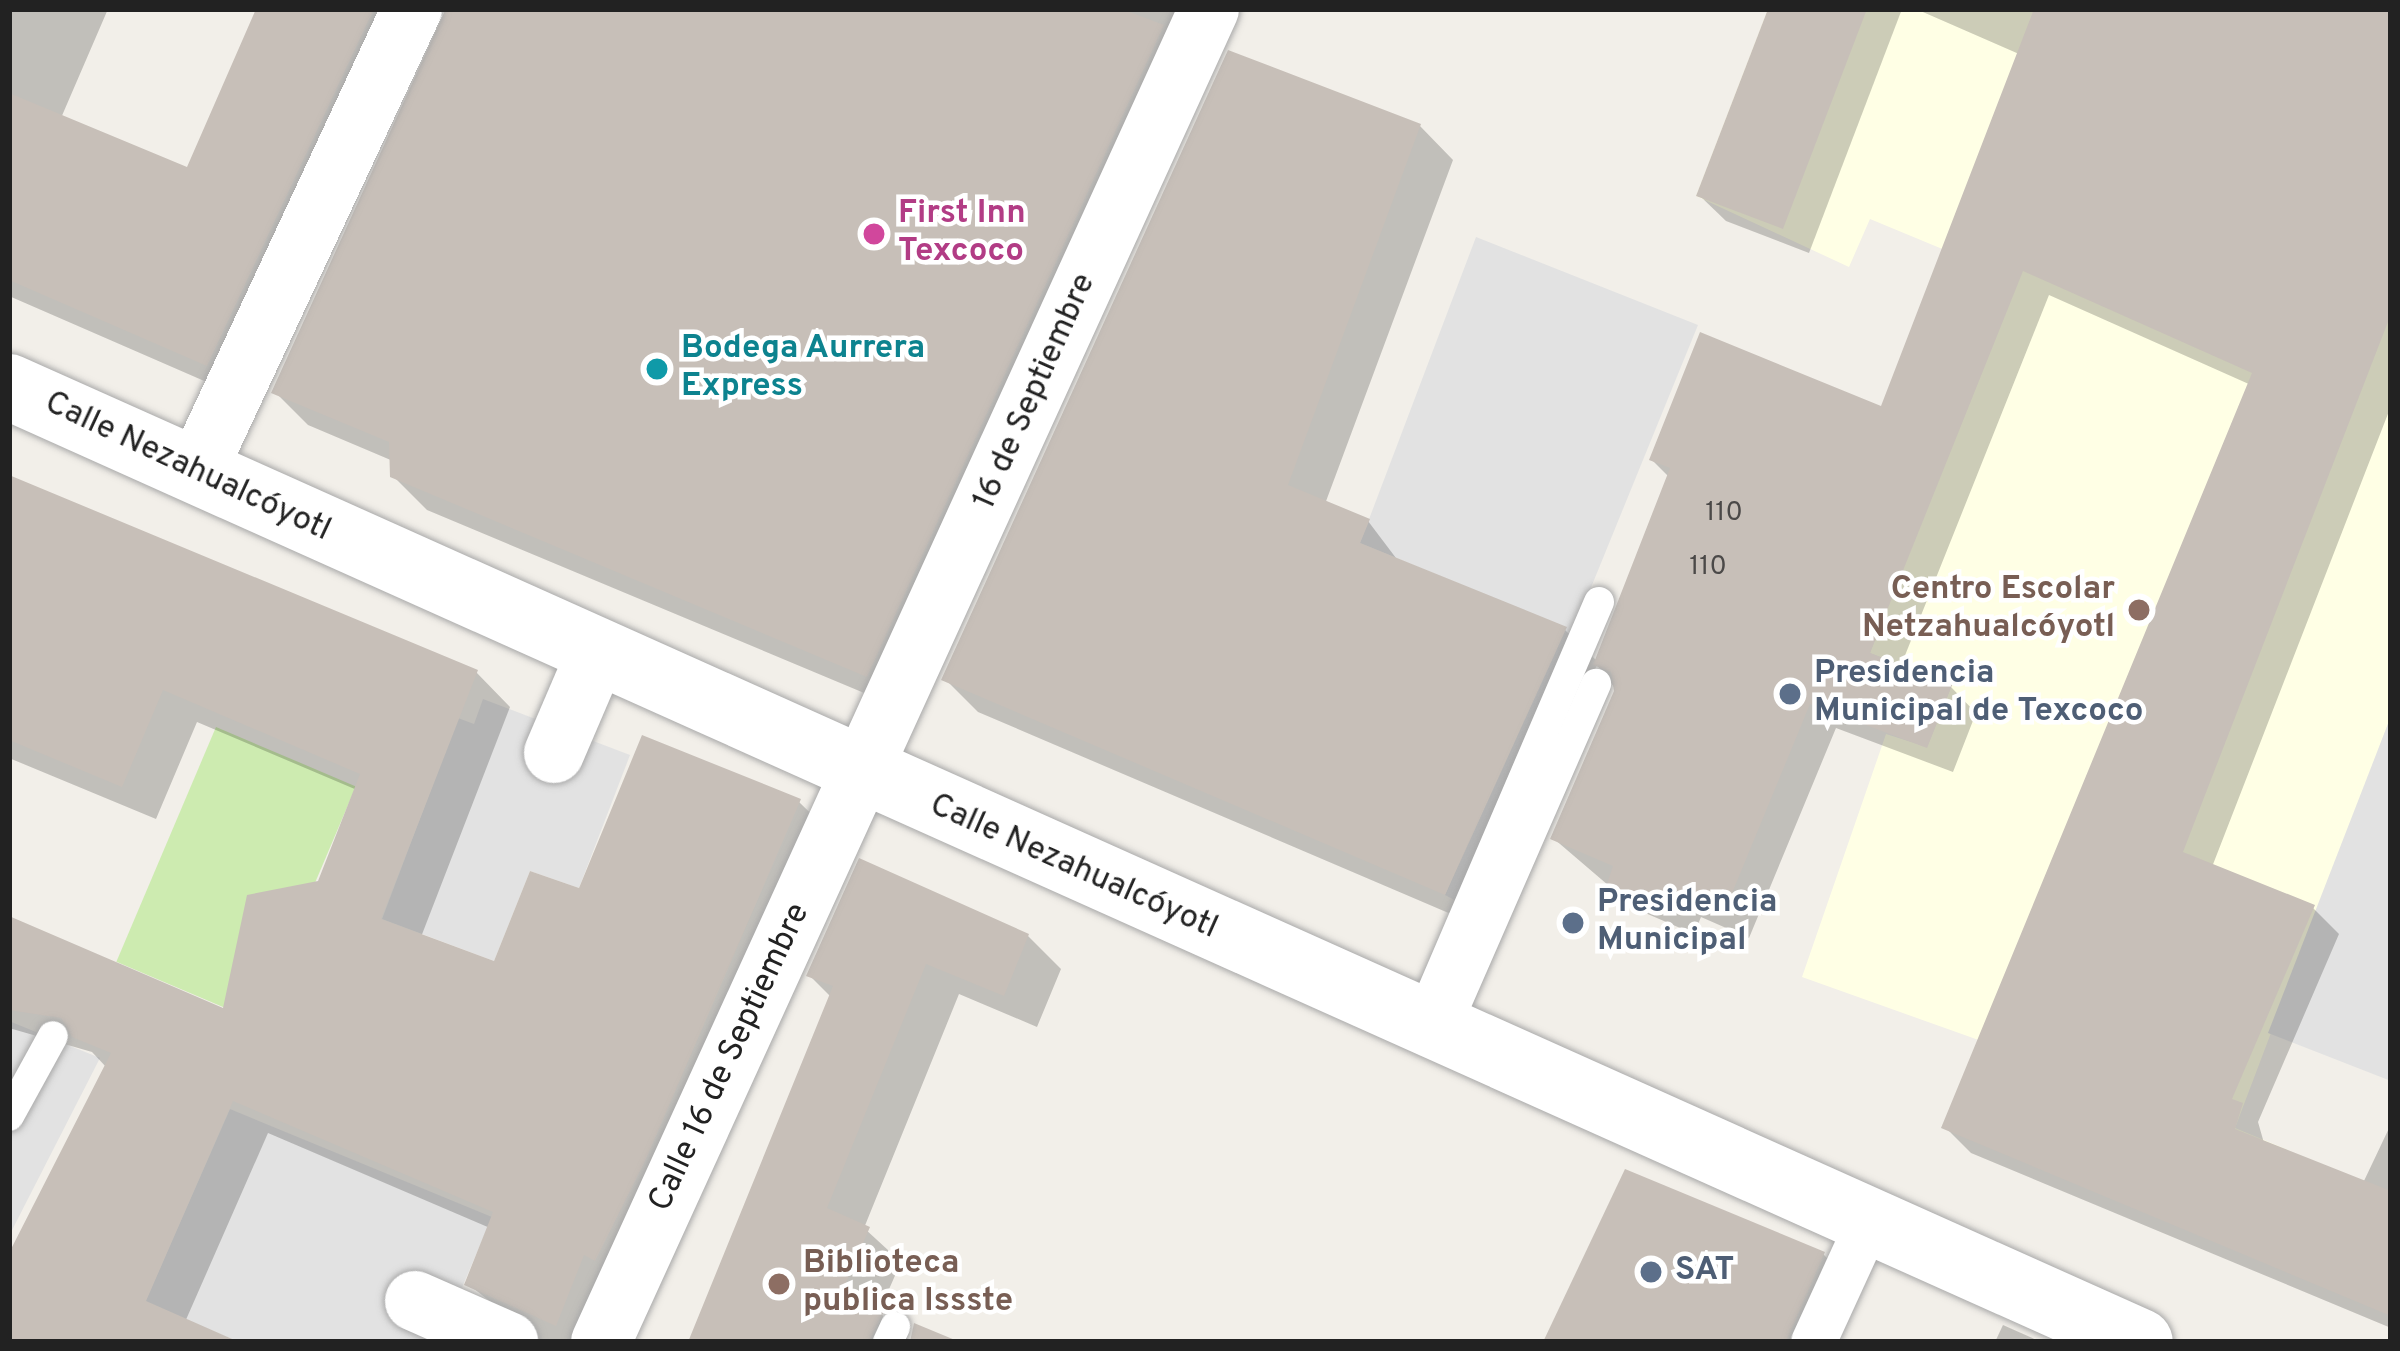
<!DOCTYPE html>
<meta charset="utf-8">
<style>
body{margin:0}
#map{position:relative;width:2400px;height:1351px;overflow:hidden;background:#f2efe9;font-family:Overpass,sans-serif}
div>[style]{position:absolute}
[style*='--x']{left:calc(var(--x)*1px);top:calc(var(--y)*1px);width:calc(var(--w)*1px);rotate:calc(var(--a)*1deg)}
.education>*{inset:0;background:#ffffe5}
.grass>*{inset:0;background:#cdebb0;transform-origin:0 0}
.parking>*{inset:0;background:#e2e2e2}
.shadow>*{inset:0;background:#0003}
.building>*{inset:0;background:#c7bfb8}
.roads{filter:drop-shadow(0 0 3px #a9a9a9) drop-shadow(0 0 3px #a9a9a9)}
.service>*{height:30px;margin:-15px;padding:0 15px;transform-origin:15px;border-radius:15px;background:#fff}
.pedestrian>*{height:45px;margin:-22.5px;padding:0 22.5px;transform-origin:22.5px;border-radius:22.5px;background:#fff}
.minor>*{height:60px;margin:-30px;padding:0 30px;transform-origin:30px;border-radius:30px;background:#fff}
.tertiary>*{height:66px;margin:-33px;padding:0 33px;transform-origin:33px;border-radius:33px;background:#fff}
.dots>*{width:33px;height:33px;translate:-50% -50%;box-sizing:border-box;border:6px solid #fff;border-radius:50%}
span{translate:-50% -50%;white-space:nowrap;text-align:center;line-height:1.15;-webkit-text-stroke:9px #fff;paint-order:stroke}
.number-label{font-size:27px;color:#4b4948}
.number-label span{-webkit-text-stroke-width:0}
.hotel-label{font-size:33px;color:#b23c85;font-weight:700}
.left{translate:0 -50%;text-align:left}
.culture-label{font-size:33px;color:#0d838f;font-weight:700}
.street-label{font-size:33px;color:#222}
.education-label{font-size:33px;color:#785e54;font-weight:700}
.right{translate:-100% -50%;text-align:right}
.service-label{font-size:33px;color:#4e5e75;font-weight:700}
.frame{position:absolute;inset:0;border:12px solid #222;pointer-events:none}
</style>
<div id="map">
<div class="education">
<i style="clip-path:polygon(1768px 9px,2391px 9px,2391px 716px,2235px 1128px,2295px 1153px,1802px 977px,1886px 734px,1927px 747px,1952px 685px,1870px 653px,1928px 502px,1993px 270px,1870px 219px,1849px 267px,1696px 196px)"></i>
</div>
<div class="grass">
<i style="left:216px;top:727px;width:152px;height:255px;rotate:23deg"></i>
</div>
<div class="parking">
<i style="clip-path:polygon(1476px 237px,1698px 325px,1462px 904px,1445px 895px,1557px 624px,1360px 543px)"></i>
<i style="clip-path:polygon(483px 699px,630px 755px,579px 888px,530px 871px,494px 961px,382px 919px,458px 718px,474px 724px)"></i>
<i style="clip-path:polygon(2391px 716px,2391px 1081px,2268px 1033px)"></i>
<i style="clip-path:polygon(9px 1021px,100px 1058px,9px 1236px)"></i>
<i style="clip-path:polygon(230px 1109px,492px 1217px,439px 1342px,239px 1342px,145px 1302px)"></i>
</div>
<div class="shadow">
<i style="clip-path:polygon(9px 9px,108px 9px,61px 118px,188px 171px,259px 9px,1198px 9px,900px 708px,427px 510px,393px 476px,393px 461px,308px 425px,275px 392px,445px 11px,427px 13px,241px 397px,9px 296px)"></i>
<i style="clip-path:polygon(1771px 9px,1902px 9px,1809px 253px,1726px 221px,1700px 196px)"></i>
<i style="clip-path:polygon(1916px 9px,2391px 9px,2391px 406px,2212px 867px,2313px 908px,2339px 934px,2258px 1122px,2264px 1143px,2363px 1183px,2391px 1124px,2391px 1328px,1971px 1153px,1945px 1127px,2251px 385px,2049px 295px,1900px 668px,1951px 687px,1976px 713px,1953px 772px,1836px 728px,1749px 938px,1701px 917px,1694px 934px,1636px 909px,1553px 838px,1617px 691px,1597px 665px,1479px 926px,978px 712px,945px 679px,1420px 126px,1453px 160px,1325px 504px,1368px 521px,1399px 562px,1565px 630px,1598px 662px,1669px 477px,1652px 460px,1882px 410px,2019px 54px)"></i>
<i style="clip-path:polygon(9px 479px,476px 672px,510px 707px,421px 937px,496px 965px,581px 892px,799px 802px,834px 836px,595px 1342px,541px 1342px,468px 1284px,490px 1228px,268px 1133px,185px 1322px,231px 1342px,9px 1342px,9px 1259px,107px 1068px,92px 1052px,9px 1028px,9px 919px,225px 1012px,320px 883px,357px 790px,197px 722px,156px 819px,9px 758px)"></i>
<i style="clip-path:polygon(1028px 936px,1061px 969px,1037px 1027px,959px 994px,864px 1228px,901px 1262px,879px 1312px,910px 1341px,916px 1327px,952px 1342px,690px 1342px,832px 998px,809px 975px)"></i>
<i style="clip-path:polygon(1823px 1254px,1840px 1271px,1807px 1342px,1546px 1342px)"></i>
<i style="clip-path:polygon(2003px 1325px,2041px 1342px,1995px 1342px)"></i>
</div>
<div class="building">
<i style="clip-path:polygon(256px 9px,374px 9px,207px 366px,9px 280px,9px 93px,187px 167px)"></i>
<i style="clip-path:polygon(446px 9px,1122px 9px,1164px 25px,867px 677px,390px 477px,389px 442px,271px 393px)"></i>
<i style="clip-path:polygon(1768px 9px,1867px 9px,1783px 229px,1696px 196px)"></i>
<i style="clip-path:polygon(2034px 9px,2391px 9px,2391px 314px,2183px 852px,2315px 905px,2232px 1099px,2243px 1103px,2235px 1129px,2391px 1191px,2391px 1316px,1941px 1128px,2252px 373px,2023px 271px,1870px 653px,1952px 685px,1927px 748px,1810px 704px,1723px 915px,1675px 893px,1668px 910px,1607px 884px,1613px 866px,1550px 839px,1614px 691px,1611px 672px,1593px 665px,1670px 468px,1649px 460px,1700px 332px,1881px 406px)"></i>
<i style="clip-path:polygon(1228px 50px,1421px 124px,1288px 485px,1370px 519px,1360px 543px,1567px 627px,1445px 895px,941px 680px)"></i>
<i style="clip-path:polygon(9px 475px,478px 670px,381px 919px,494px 961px,530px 871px,579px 888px,642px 735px,801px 799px,646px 1159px,595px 1261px,584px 1255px,556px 1326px,464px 1285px,493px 1212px,233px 1101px,146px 1301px,239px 1342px,9px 1342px,9px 1253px,111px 1053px,72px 1037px,61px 1018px,9px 1010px,9px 916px,223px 1008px,247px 895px,318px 881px,360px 774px,163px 690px,122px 787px,9px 740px)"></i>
<i style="clip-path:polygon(859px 858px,1029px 934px,1004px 996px,926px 964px,827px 1208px,870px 1227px,841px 1294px,884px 1311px,869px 1342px,688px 1342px,833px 986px,806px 976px)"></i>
<i style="clip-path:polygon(1625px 1169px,1825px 1252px,1786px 1342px,1543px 1342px)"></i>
<i style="clip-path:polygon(914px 1323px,955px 1340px,954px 1342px,910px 1342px)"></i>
</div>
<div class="roads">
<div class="service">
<i style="--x:1419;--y:1022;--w:457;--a:-66.8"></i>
<i style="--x:1444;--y:1032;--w:380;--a:-66.4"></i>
<i style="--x:9;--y:1116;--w:91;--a:-61.2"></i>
<i style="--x:888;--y:1342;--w:17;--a:-65"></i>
</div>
<div class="pedestrian">
<i style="--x:1813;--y:1342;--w:130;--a:-65.4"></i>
</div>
<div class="minor">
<i style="--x:196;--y:472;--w:511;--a:-64.99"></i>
<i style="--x:554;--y:753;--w:107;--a:-66.8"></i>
<i style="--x:415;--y:1301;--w:102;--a:23.8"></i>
<i style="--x:601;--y:1342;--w:1465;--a:-65.48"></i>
</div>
<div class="tertiary">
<i style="--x:9;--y:387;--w:2335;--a:24.14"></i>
</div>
</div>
<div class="dots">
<i style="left:874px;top:234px;background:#d1479c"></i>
<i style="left:657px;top:369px;background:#0f9aa8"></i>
<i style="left:2139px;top:610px;background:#8d6e63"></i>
<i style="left:1790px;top:694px;background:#5c6f8a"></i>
<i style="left:1573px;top:923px;background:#5c6f8a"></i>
<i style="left:1651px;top:1272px;background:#5c6f8a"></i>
<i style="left:779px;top:1284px;background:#8d6e63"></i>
</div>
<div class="number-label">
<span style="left:1724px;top:514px">110</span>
<span style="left:1708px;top:568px">110</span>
</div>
<div class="hotel-label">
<span class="left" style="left:898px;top:234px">First Inn<br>Texcoco</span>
</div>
<div class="culture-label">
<span class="left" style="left:681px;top:369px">Bodega Aurrera<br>Express</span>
</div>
<div class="street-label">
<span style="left:1036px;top:392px;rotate:-66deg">16 de Septiembre</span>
<span style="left:187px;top:468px;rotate:25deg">Calle Nezahualcóyotl</span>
<span style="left:1073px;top:868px;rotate:24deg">Calle Nezahualcóyotl</span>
<span style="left:731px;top:1058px;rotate:-65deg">Calle 16 de Septiembre</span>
</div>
<div class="education-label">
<span class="right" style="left:2115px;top:610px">Centro Escolar<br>Netzahualcóyotl</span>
<span class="left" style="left:803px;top:1284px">Biblioteca<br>publica Issste</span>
</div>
<div class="service-label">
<span class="left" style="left:1814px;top:694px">Presidencia<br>Municipal de Texcoco</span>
<span class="left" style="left:1597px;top:923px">Presidencia<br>Municipal</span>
<span class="left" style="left:1675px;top:1272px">SAT</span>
</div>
<div class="frame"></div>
</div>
